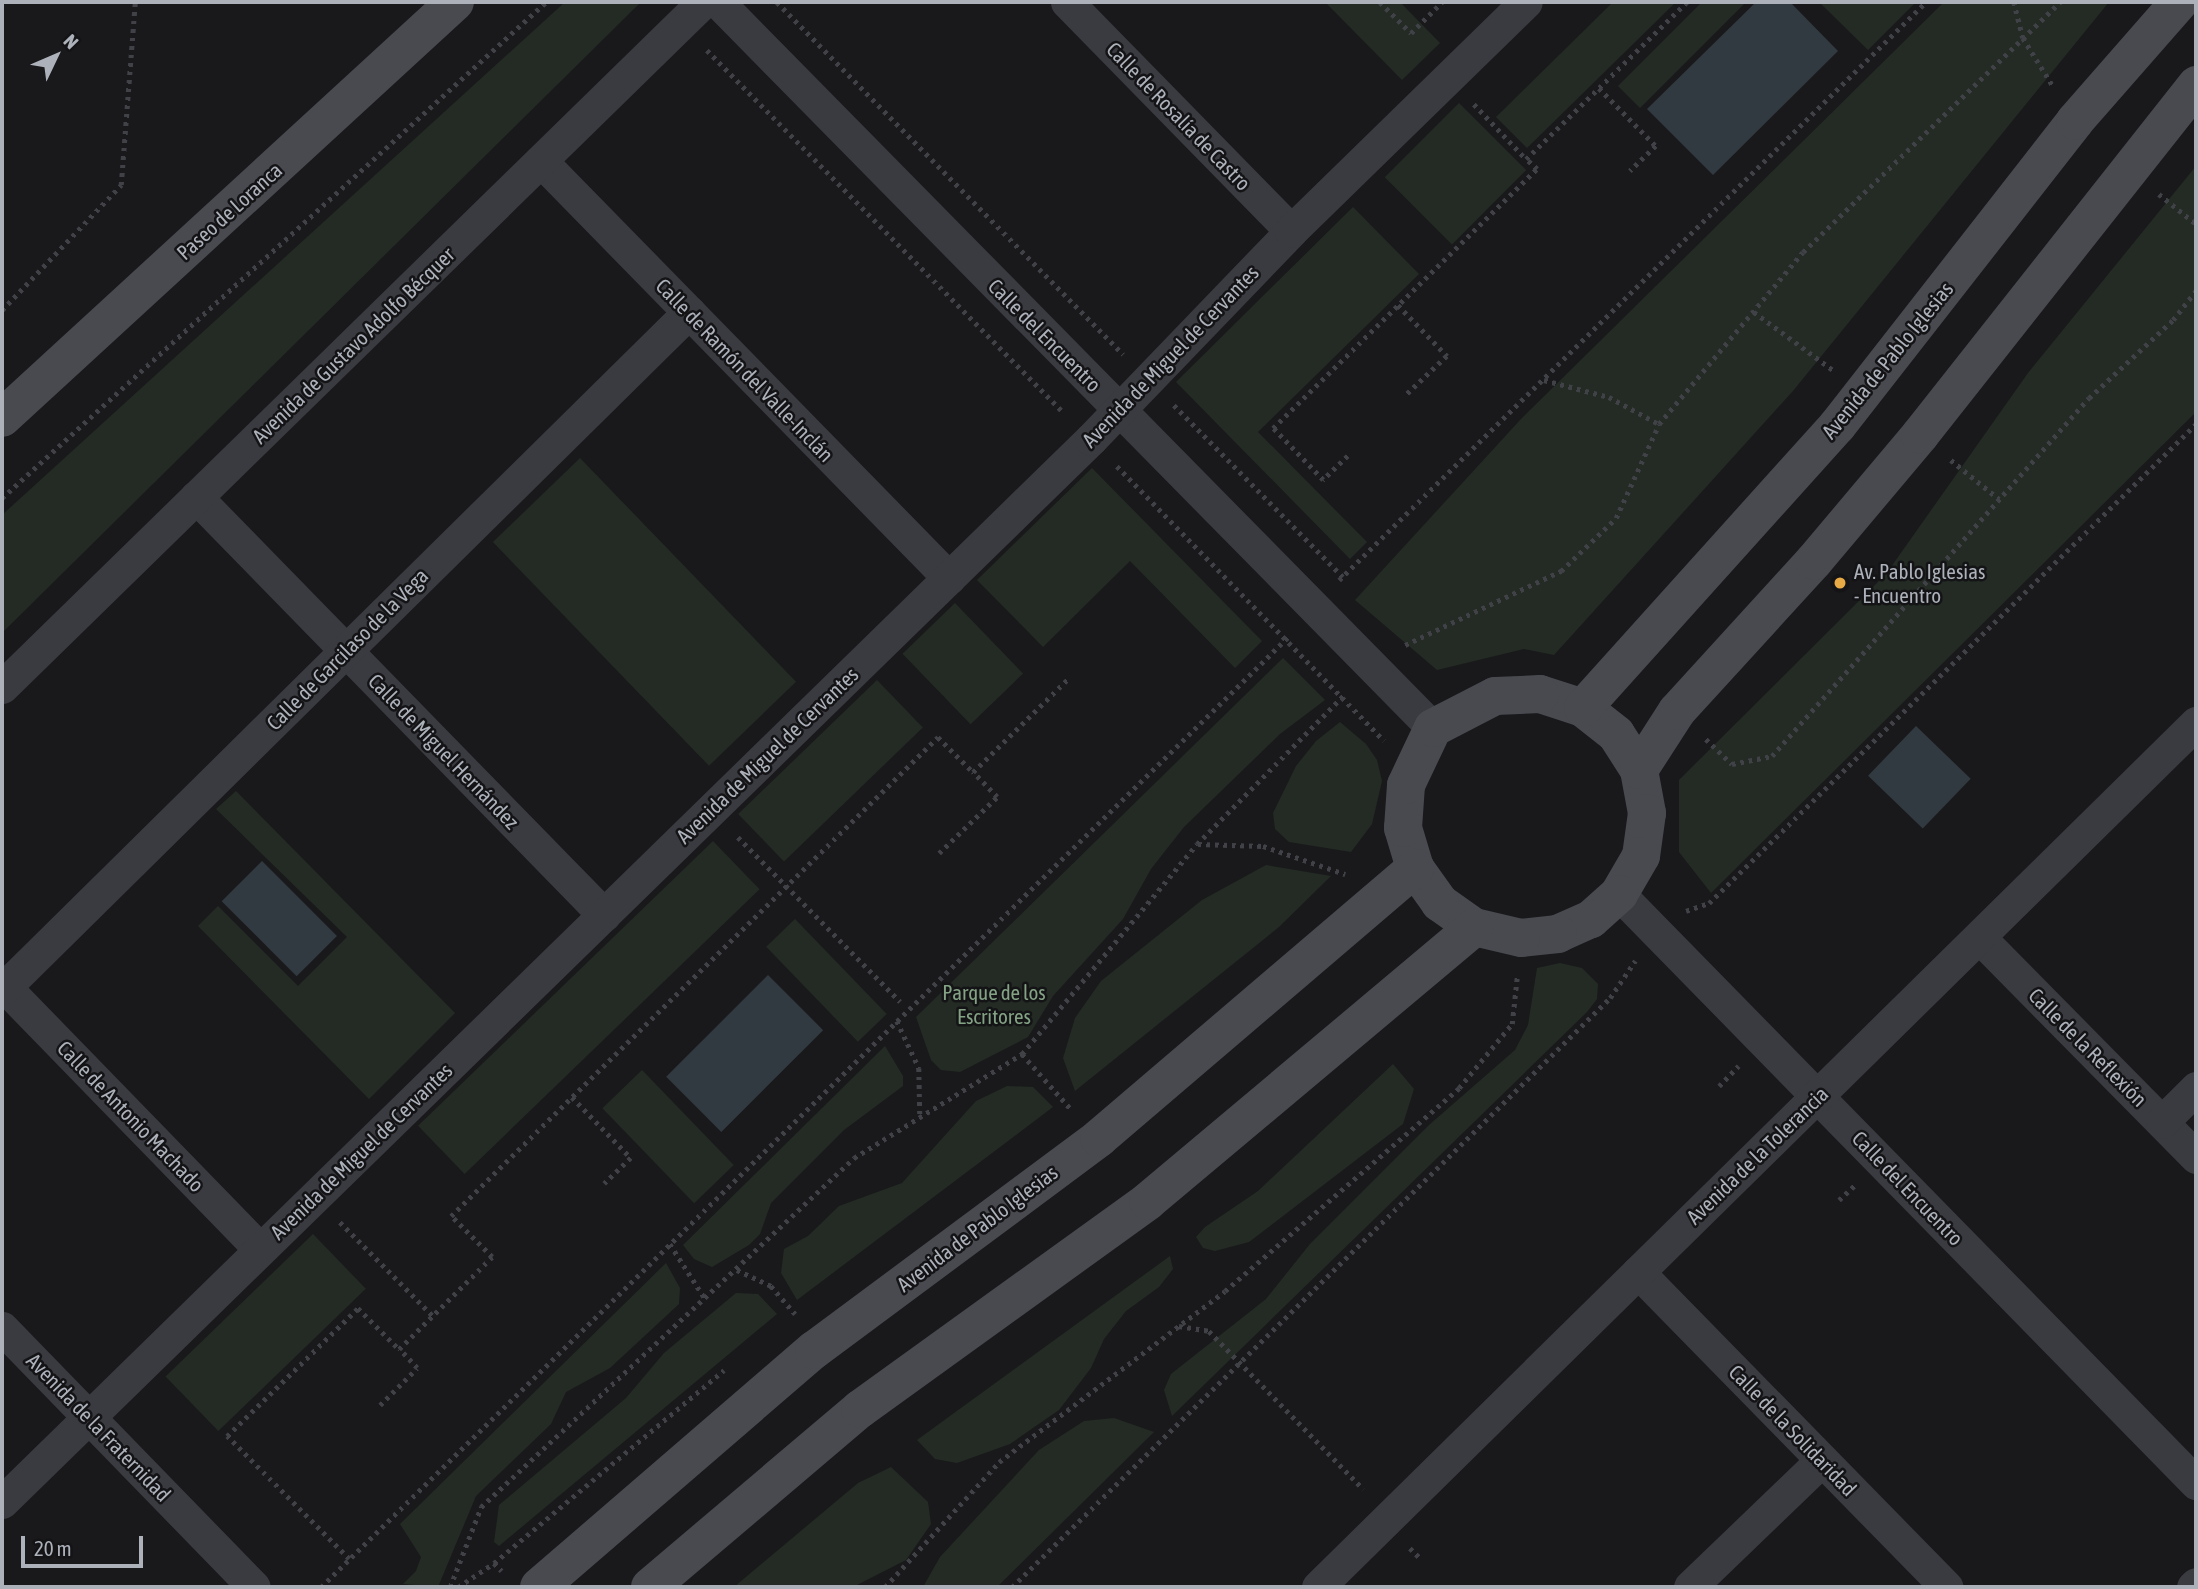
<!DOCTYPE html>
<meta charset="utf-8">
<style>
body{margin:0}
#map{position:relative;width:2198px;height:1589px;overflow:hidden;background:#19191b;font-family:"Asap Condensed",sans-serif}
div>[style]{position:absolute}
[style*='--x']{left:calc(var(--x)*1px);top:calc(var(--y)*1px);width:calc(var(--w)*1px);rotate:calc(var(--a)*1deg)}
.green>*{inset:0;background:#232b24;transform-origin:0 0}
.water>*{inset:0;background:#313a40;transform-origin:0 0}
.path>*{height:4.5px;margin-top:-2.25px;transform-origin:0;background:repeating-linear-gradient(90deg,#404247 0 3.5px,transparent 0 8.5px)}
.street>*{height:33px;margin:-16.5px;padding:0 16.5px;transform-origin:16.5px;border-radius:16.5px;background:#3a3b40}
.secondary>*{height:38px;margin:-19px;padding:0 19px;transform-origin:19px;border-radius:19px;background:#484a50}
.dots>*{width:19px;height:19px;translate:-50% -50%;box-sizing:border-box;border:4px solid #141416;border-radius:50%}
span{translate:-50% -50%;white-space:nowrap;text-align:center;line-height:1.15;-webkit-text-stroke:5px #141416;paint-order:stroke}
.street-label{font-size:21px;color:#acb1ba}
.poi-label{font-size:21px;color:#acb1ba}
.left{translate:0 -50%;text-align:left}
.park-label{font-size:21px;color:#84a385}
.frame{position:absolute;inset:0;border:4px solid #acb1ba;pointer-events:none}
.north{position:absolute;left:21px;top:21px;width:70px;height:70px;-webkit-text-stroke:5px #141416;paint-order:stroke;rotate:46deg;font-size:19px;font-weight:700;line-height:28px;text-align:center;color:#acb1ba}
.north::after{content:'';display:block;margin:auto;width:24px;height:32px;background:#acb1ba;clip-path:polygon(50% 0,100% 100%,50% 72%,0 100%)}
.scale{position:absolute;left:21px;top:1536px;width:122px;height:32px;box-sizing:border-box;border:4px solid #acb1ba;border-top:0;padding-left:9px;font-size:21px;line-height:24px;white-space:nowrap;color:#acb1ba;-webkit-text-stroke:5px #141416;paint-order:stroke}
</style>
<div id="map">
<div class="green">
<i style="clip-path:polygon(565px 2px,640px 3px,2px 633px,2px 515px)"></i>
<i style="clip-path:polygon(1325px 2px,1400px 2px,1440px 43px,1402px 80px)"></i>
<i style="clip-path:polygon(1613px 2px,1676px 2px,1527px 148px,1496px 117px)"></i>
<i style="clip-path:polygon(1702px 2px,1746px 2px,1640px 108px,1618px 86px)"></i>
<i style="clip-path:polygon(1819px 2px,1916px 2px,1868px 50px)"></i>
<i style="clip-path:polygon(1944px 2px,2109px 2px,1793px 391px,1554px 655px,1524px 649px,1437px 670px,1355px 600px,1521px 419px)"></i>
<i style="left:1459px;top:103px;width:95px;height:105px;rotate:45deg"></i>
<i style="clip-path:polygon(2196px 166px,2196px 412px,1711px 893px,1679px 852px,1679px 780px,1886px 574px,2028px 373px)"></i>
<i style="clip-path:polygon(1353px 207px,1419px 274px,1258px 432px,1367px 542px,1350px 559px,1176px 382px)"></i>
<i style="left:580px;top:458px;width:311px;height:121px;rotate:46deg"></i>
<i style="clip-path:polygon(1092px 468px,1262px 641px,1235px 668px,1130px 561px,1043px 647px,977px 580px)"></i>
<i style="left:955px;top:603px;width:98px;height:73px;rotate:46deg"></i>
<i style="clip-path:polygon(1283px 658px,1325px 700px,1280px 734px,1184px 827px,1151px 869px,1123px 919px,1053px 996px,1028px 1037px,960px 1072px,941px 1070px,931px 1060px,916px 1017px)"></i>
<i style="left:877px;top:680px;width:66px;height:193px;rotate:46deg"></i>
<i style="clip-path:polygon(1340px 722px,1366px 744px,1377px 760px,1382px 781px,1372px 824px,1351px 852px,1289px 842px,1275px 829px,1273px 813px,1296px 766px,1316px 741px)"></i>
<i style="clip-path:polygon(236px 791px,455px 1013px,369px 1099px,198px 926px,218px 906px,298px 986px,347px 937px,216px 809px)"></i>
<i style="left:713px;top:841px;width:67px;height:410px;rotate:46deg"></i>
<i style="clip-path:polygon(1266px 865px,1331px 876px,1279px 927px,1075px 1091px,1063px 1058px,1075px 1018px,1101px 981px,1202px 900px)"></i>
<i style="left:795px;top:919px;width:132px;height:40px;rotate:46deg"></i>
<i style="clip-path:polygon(1560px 963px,1582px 968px,1598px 984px,1597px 999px,1587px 1012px,1172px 1416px,1164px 1390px,1171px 1374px,1266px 1299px,1310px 1244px,1429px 1125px,1515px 1050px,1528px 1025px,1537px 968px)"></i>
<i style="clip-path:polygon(885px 1046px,903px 1076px,903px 1086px,844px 1130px,771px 1203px,760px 1234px,749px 1245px,712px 1267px,694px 1259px,683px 1245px)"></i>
<i style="clip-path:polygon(1393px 1064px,1414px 1089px,1403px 1124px,1249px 1242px,1215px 1251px,1203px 1248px,1196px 1237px,1205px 1227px,1258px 1191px)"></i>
<i style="left:642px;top:1070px;width:132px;height:55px;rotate:46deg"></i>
<i style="clip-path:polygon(1007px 1086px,1033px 1087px,1053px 1107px,797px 1300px,781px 1273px,784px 1249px,808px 1236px,839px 1206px,902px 1183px,976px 1101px)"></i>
<i style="left:313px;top:1234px;width:76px;height:205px;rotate:46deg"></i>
<i style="clip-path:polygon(1170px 1256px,1173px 1269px,1159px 1287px,1126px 1311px,1104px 1339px,1091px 1368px,1059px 1410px,1010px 1444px,957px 1463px,935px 1459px,917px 1440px)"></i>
<i style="clip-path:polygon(666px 1263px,680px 1288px,679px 1304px,610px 1368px,566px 1392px,551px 1424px,476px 1496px,438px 1587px,403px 1584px,416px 1571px,421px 1557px,400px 1524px)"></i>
<i style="clip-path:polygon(736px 1293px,758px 1294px,777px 1314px,499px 1546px,494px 1542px,499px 1505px,626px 1398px,664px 1353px)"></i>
<i style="clip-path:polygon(1114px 1418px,1154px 1432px,997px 1587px,923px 1587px,940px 1557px,1039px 1450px,1084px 1421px)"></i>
<i style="clip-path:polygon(891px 1467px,928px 1502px,931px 1524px,906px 1560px,853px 1587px,734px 1587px,858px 1483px)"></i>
</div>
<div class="water">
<i style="clip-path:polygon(1756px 2px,1790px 2px,1838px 51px,1713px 175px,1647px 109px)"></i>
<i style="left:1916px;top:726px;width:76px;height:69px;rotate:44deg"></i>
<i style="left:262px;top:861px;width:106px;height:57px;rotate:45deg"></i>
<i style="left:768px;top:975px;width:78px;height:144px;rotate:45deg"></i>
</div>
<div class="path">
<i style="--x:777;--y:2;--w:494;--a:45.5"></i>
<i style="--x:1380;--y:2;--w:44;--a:45"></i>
<i style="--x:1411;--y:33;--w:44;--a:-45"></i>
<i style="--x:2014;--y:2;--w:37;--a:76"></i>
<i style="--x:2023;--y:38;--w:57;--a:58"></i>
<i style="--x:707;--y:50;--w:509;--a:45.48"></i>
<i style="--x:1599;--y:88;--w:81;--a:45.5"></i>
<i style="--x:1656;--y:146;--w:36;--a:136"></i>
<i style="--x:1474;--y:104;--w:76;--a:46.6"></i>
<i style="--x:1526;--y:159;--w:225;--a:-44.3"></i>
<i style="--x:2159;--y:194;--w:48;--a:39"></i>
<i style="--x:1398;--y:305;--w:71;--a:46.1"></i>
<i style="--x:1447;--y:356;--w:57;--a:136.4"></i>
<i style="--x:2;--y:310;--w:173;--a:-46.4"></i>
<i style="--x:121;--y:185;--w:184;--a:-85.6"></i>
<i style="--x:1754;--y:312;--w:98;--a:36.3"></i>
<i style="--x:1544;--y:380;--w:67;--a:14.7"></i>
<i style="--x:1609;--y:397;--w:57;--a:28.4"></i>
<i style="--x:1174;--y:405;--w:241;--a:45.5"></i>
<i style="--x:1348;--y:456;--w:35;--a:136"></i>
<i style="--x:1323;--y:480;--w:72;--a:-133.9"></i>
<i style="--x:1273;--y:428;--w:370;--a:-44.5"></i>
<i style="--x:1537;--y:169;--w:15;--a:-138"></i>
<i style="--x:1951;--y:460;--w:62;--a:39.1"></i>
<i style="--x:1117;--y:466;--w:383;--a:45.8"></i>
<i style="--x:2;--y:498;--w:736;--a:-42.36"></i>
<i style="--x:1339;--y:580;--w:824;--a:-44.56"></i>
<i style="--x:1405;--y:645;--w:173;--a:-25.4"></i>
<i style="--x:1561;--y:571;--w:76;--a:-43.9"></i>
<i style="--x:1616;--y:518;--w:103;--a:-65.4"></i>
<i style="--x:1659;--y:424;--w:224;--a:-50.1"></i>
<i style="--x:1803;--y:252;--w:359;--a:-44.2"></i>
<i style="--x:1706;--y:739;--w:36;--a:44"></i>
<i style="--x:1732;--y:764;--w:41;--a:-11.3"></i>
<i style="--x:1772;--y:756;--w:478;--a:-48.5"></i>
<i style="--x:2089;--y:398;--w:115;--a:-42.9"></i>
<i style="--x:2173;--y:320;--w:37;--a:-52"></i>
<i style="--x:738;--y:837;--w:231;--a:45.4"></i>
<i style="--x:1198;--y:844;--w:65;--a:1.8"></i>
<i style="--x:1263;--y:846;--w:87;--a:18.9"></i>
<i style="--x:939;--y:853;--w:81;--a:-44"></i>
<i style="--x:997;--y:797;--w:35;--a:-134"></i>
<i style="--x:1686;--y:911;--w:24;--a:-19"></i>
<i style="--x:1709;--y:903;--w:683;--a:-44.53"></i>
<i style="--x:897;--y:1021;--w:52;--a:64.9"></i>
<i style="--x:919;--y:1068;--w:49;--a:88.8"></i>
<i style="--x:1022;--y:1054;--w:72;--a:48.4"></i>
<i style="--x:1719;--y:1086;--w:28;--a:-46"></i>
<i style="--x:572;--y:1097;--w:85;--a:46"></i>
<i style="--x:631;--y:1158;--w:37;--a:136"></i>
<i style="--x:1839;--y:1200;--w:22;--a:-43"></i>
<i style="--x:340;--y:1222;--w:132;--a:45.3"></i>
<i style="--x:670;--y:1244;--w:67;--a:57.3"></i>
<i style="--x:737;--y:1270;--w:38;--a:25"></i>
<i style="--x:771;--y:1286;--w:37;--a:49"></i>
<i style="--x:1179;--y:1326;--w:30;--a:9"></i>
<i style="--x:1209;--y:1331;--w:221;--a:45.7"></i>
<i style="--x:380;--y:1405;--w:52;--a:-45"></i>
<i style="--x:417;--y:1368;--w:26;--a:-133"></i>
<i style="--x:1410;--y:1548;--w:13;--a:45"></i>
<i style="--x:349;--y:1559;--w:173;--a:-134.8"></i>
<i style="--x:227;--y:1436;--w:183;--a:-44.3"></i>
<i style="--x:358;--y:1308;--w:58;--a:45"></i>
<i style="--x:399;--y:1349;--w:131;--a:-44.7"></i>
<i style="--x:492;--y:1257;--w:58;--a:-135"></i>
<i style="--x:451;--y:1216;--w:683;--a:-44.53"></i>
<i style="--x:938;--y:737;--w:49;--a:45"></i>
<i style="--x:973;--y:772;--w:132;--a:-44.4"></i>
<i style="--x:494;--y:1563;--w:300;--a:-40"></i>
<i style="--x:321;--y:1587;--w:1357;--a:-44.49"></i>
<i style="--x:450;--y:1587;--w:86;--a:-68.8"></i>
<i style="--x:481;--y:1507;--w:511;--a:-43.1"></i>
<i style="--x:854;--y:1158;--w:198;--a:-31.8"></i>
<i style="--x:1022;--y:1054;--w:273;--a:-50.2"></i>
<i style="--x:1197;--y:844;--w:212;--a:-45.4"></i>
<i style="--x:458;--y:1587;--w:43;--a:-33.7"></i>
<i style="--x:494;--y:1563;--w:11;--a:45"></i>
<i style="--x:885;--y:1587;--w:169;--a:-47.6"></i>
<i style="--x:999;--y:1462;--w:283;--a:-37.1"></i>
<i style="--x:1225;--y:1291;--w:310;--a:-40.9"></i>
<i style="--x:1459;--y:1088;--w:83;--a:-50.4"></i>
<i style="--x:1512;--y:1024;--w:47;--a:-83.9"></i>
<i style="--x:1012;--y:1587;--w:839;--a:-44.57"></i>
<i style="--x:1610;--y:998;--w:45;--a:-56"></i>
</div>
<div class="street">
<i style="--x:718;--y:2;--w:1019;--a:45.44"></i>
<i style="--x:1067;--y:2;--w:320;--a:45.6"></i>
<i style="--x:542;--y:162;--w:582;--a:45.63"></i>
<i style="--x:196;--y:497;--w:584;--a:45.69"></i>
<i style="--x:2;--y:687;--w:980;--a:-44.34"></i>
<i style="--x:1619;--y:894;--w:825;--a:45.59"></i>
<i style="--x:1979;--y:937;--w:309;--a:45.4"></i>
<i style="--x:2;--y:984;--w:370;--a:45.8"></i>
<i style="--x:5;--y:987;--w:961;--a:-44.62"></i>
<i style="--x:2162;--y:1122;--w:48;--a:-45"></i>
<i style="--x:1638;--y:1272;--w:441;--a:45.6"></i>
<i style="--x:2;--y:1328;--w:361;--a:45.8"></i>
<i style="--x:2;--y:1502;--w:1522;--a:-44.31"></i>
<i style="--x:1091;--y:439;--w:289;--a:-46.1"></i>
<i style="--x:1291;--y:231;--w:328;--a:-44.3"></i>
<i style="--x:1318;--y:1587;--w:1232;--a:-44.54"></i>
<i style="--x:1690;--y:1587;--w:183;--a:-43.9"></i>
<i style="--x:2193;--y:1587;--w:4;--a:-45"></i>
</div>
<div class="secondary">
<i style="--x:2;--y:418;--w:615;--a:-42.56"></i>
<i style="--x:1540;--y:694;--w:45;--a:18"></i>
<i style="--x:1583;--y:708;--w:42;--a:38.2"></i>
<i style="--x:1616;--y:734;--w:43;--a:57.4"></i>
<i style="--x:1639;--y:770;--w:44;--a:79.5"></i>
<i style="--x:1647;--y:813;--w:43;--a:97.9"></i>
<i style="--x:1641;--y:856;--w:44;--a:120.1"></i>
<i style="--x:1619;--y:894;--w:38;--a:138"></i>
<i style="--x:1591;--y:919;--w:36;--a:156"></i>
<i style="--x:1558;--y:934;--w:37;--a:174"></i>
<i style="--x:1521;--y:938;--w:48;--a:-166.8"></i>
<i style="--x:1474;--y:927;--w:42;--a:-144.8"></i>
<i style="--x:1440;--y:903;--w:43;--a:-125.5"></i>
<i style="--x:1415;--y:868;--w:42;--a:-106.7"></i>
<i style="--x:1403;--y:828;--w:43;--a:-86"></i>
<i style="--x:1406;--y:785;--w:63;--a:-64.7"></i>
<i style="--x:1433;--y:728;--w:70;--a:-27.3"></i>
<i style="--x:1495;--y:696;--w:45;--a:-2.5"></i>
<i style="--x:1583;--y:708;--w:380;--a:-48"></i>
<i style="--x:1837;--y:426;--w:387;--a:-52"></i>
<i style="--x:2075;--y:121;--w:158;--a:-48.8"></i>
<i style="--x:1639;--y:770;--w:70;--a:-57.2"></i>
<i style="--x:1677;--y:711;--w:203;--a:-47.6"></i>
<i style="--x:1814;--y:561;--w:165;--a:-49.9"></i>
<i style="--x:1920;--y:435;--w:446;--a:-51.7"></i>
<i style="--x:539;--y:1587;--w:363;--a:-40.8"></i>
<i style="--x:814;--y:1350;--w:355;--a:-36.6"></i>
<i style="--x:1099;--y:1138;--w:416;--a:-40.5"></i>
<i style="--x:650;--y:1587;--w:275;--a:-40.3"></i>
<i style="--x:860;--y:1409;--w:355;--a:-35.8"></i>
<i style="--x:1148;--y:1201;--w:426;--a:-40"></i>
</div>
<div class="dots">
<i style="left:1840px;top:583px;background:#e8aa44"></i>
</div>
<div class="street-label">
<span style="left:1179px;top:116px;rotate:46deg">Calle de Rosalía de Castro</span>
<span style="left:229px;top:211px;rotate:-42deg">Paseo de Loranca</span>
<span style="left:1045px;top:335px;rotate:45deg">Calle del Encuentro</span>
<span style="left:353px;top:345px;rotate:-44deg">Avenida de Gustavo Adolfo Bécquer</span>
<span style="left:1170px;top:356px;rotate:-46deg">Avenida de Miguel de Cervantes</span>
<span style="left:1887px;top:360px;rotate:-51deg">Avenida de Pablo Iglesias</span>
<span style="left:745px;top:370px;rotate:46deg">Calle de Ramón del Valle-Inclán</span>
<span style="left:347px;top:649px;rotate:-45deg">Calle de Garcilaso de la Vega</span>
<span style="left:444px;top:751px;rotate:46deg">Calle de Miguel Hernández</span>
<span style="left:767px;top:755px;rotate:-44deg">Avenida de Miguel de Cervantes</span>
<span style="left:2088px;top:1047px;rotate:45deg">Calle de la Reflexión</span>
<span style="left:131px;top:1116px;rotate:46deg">Calle de Antonio Machado</span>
<span style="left:361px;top:1151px;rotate:-44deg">Avenida de Miguel de Cervantes</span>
<span style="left:1757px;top:1155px;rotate:-44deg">Avenida de la Tolerancia</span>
<span style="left:1908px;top:1188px;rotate:46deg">Calle del Encuentro</span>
<span style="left:977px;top:1228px;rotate:-37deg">Avenida de Pablo Iglesias</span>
<span style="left:99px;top:1427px;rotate:46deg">Avenida de la Fraternidad</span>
<span style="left:1793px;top:1430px;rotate:46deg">Calle de la Solidaridad</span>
</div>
<div class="poi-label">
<span class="left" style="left:1854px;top:583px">Av. Pablo Iglesias<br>- Encuentro</span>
</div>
<div class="park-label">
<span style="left:994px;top:1004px">Parque de los<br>Escritores</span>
</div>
<div class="frame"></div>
<div class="north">N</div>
<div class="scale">20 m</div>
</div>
